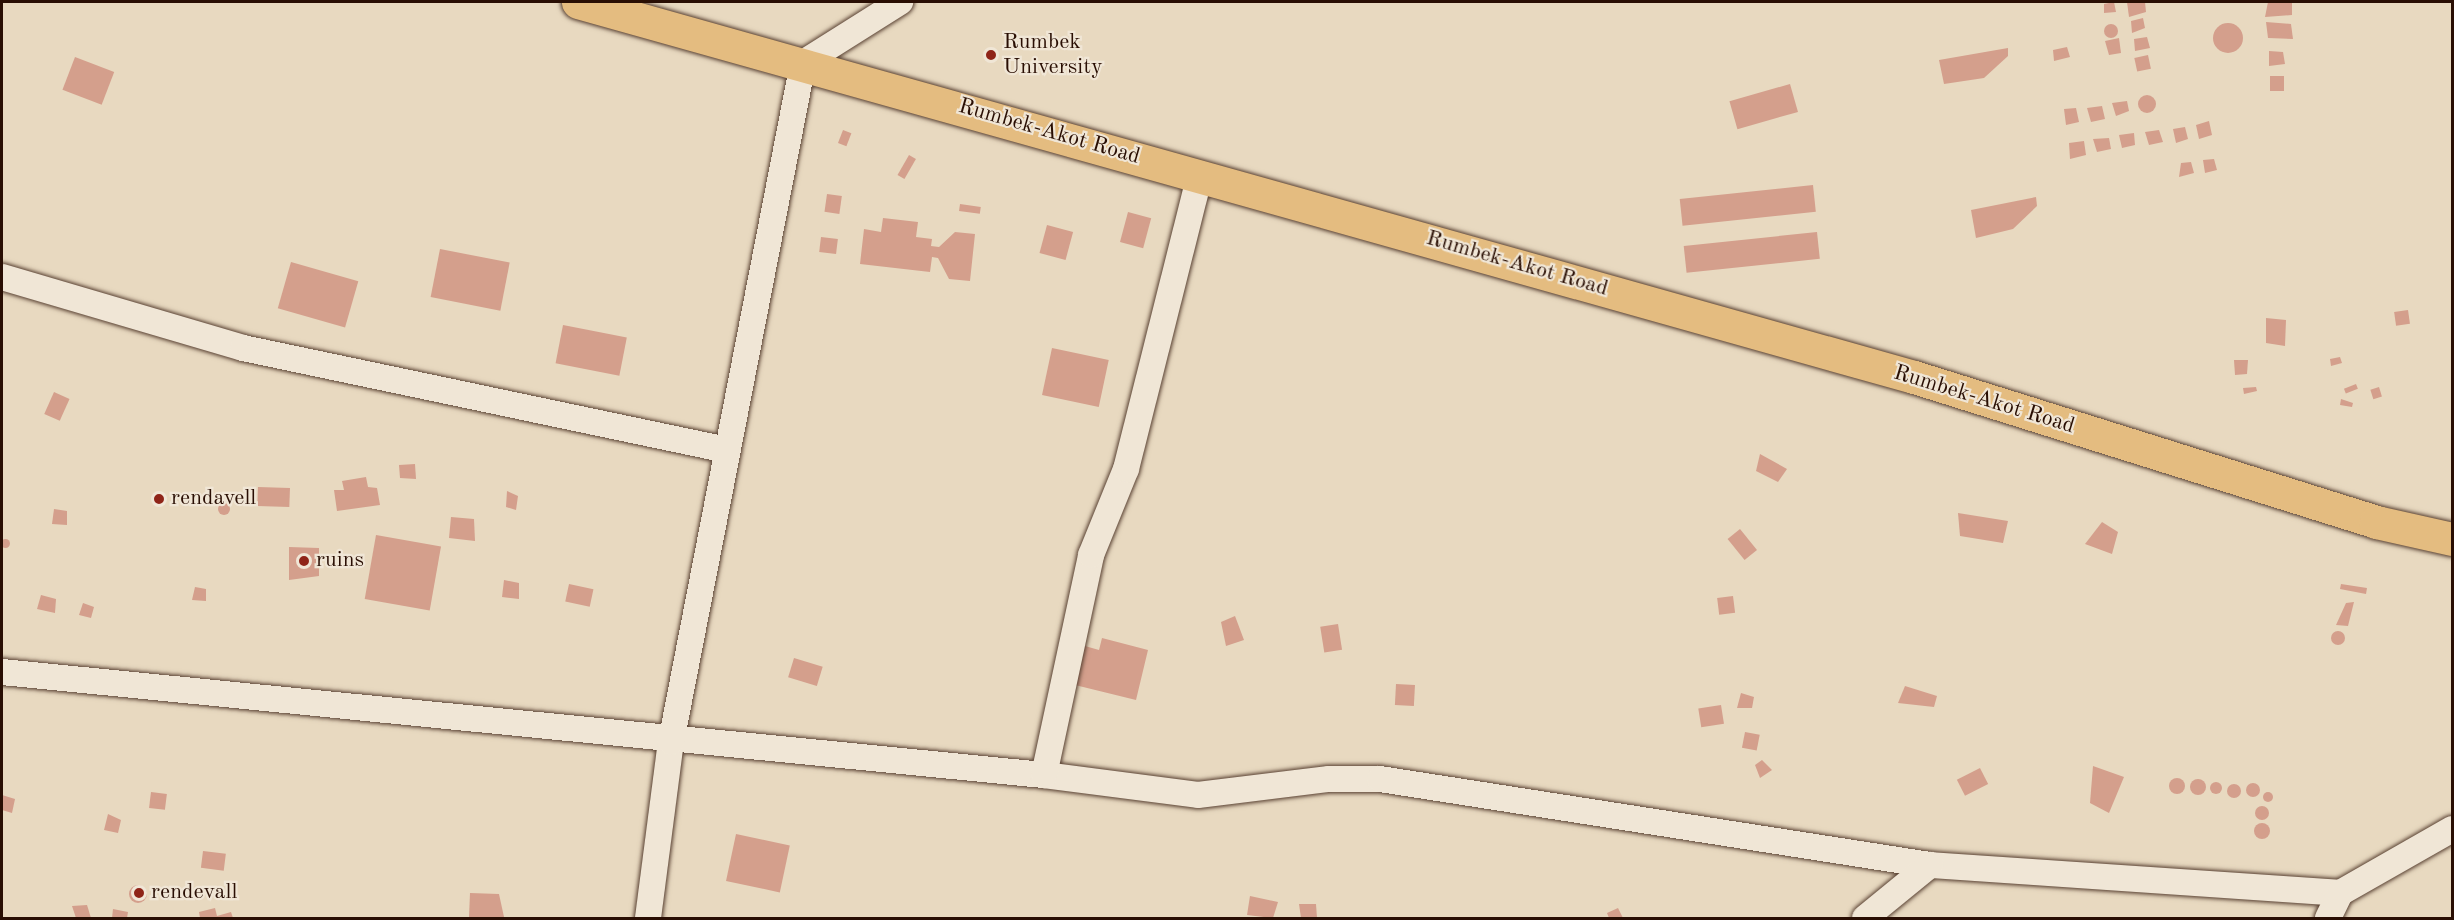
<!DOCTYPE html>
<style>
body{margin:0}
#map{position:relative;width:2454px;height:920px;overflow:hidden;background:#e8d9c0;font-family:"Old Standard TT",serif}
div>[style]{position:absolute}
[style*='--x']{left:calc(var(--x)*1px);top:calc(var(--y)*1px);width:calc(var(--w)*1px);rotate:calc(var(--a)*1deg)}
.building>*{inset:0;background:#d49f8c;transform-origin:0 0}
.round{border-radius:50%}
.roads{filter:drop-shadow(0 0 2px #594132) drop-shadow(0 0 2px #594132)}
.minor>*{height:26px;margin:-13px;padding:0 13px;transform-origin:13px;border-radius:13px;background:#f0e6d6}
.major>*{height:33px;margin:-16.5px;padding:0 16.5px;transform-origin:16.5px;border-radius:16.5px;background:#e4bc80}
.dots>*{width:16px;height:16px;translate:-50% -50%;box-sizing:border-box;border:3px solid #f0e6d6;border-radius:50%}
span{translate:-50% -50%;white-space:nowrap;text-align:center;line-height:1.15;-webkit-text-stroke:4.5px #f0e6d6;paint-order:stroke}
.poi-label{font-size:22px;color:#290e03}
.left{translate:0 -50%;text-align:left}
.street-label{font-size:22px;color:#290e03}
.frame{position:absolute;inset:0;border:3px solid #290e03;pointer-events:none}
</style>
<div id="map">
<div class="building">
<i style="clip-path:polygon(2114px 2px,2116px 12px,2104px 13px,2104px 4px)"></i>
<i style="clip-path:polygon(2127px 2px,2145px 2px,2146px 12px,2129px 17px)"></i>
<i style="clip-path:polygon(2268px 2px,2292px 2px,2292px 15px,2265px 17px)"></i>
<i style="clip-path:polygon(2143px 18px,2145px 28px,2132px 33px,2131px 21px)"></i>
<i style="clip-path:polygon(2266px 22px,2291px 24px,2293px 39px,2268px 38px)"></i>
<i class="round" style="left:2213px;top:23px;width:30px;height:30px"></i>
<i class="round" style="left:2104px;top:24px;width:14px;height:14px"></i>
<i style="clip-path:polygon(2147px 37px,2150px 48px,2135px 51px,2134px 39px)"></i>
<i style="clip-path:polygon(2119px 38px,2121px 53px,2109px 55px,2105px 41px)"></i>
<i style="clip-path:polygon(2067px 47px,2070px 57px,2054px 61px,2053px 50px)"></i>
<i style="clip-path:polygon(2008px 48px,2008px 56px,1984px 78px,1944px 84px,1939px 60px)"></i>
<i style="clip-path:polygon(2269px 51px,2283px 52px,2285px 64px,2269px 66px)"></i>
<i style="left:2148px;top:55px;width:14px;height:14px;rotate:78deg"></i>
<i style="left:75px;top:57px;width:42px;height:35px;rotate:21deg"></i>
<i style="left:2270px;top:76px;width:14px;height:15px"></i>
<i style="left:1790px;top:84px;width:29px;height:63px;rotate:74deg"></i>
<i class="round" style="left:2138px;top:95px;width:18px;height:18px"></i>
<i style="clip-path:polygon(2127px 101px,2129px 111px,2116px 116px,2112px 103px)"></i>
<i style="clip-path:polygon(2102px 106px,2105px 119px,2091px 122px,2087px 108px)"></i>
<i style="clip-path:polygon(2076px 108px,2079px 122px,2066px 125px,2064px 109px)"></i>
<i style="clip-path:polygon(2209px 121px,2212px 135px,2199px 139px,2196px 125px)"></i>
<i style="clip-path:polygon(2185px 127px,2188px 139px,2176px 143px,2173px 129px)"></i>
<i style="left:843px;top:130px;width:9px;height:14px;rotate:21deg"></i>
<i style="clip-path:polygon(2159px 130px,2163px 142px,2149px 145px,2145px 132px)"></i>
<i style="clip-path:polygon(2134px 133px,2135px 145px,2122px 148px,2119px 135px)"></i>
<i style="clip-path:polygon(2109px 138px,2111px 149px,2097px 152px,2093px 139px)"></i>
<i style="clip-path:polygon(2084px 141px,2086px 155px,2070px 159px,2069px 143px)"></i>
<i style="left:909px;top:155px;width:8px;height:23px;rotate:30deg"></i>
<i style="clip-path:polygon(2214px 159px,2217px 170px,2205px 173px,2203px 160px)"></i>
<i style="clip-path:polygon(2191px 162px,2194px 173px,2179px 177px,2181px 163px)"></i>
<i style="left:1813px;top:185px;width:27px;height:134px;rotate:84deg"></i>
<i style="left:827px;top:194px;width:15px;height:18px;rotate:8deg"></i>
<i style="clip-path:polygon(2036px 197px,2037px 206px,2013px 229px,1976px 238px,1971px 210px)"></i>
<i style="left:960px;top:204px;width:21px;height:7px;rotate:8deg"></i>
<i style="left:1128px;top:212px;width:24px;height:31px;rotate:15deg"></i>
<i style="clip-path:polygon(883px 218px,918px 222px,916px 237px,932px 239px,931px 246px,939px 247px,955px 232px,975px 234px,970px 281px,949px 279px,938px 258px,932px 257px,930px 272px,860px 264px,864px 229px,881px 232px)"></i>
<i style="left:1047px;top:225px;width:27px;height:29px;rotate:15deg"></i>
<i style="left:1817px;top:232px;width:27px;height:134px;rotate:84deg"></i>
<i style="left:821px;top:237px;width:17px;height:15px;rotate:7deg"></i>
<i style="left:440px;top:249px;width:71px;height:49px;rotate:11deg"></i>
<i style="left:291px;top:262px;width:70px;height:48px;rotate:16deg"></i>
<i style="left:2408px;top:310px;width:14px;height:14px;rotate:82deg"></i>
<i style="clip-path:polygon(2266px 318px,2286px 320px,2285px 346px,2266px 343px)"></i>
<i style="left:563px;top:325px;width:65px;height:39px;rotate:11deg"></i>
<i style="left:1052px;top:348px;width:58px;height:48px;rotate:12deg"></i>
<i style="clip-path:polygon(2340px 357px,2342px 363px,2331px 366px,2330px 359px)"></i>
<i style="clip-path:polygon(2234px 360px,2248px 360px,2247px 374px,2235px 375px)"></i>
<i style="left:2356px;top:384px;width:5px;height:13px;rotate:68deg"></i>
<i style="clip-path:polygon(2256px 387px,2257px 391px,2244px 394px,2243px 388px)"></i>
<i style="left:2379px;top:387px;width:10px;height:9px;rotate:73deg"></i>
<i style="left:54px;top:392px;width:17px;height:24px;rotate:24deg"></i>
<i style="clip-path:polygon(2341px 399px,2353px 403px,2352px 407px,2340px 405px)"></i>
<i style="clip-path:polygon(1760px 454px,1787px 469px,1778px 482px,1756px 471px)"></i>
<i style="clip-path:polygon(415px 464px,416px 479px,400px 478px,399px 465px)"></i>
<i style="clip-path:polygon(366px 477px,368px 487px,377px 488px,380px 505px,337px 511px,334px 490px,344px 490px,342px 481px)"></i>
<i style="left:258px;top:487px;width:32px;height:19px;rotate:2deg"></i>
<i style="clip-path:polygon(507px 491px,518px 496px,516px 510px,506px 507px)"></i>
<i class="round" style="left:152px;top:492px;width:14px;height:14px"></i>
<i class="round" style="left:218px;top:503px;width:12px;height:12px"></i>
<i style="clip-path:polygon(54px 509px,67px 511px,67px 525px,52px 524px)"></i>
<i style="clip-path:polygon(1958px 513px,2008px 521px,2003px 543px,1960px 536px)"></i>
<i style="clip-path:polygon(451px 517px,474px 519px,475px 541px,449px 538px)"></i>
<i style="clip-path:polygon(2102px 522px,2118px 532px,2112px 554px,2085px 544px)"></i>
<i style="left:1740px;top:529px;width:27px;height:16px;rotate:51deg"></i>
<i style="left:376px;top:535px;width:66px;height:65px;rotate:10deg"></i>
<i class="round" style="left:0.5px;top:538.5px;width:9px;height:9px"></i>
<i style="clip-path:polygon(289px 547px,319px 548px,319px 576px,289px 580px)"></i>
<i style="clip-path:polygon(504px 580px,519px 583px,519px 599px,502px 597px)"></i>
<i style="left:569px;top:584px;width:25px;height:18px;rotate:12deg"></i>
<i style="clip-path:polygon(2341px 584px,2367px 588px,2366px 594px,2340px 589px)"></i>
<i style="clip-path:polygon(195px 587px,206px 589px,206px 601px,192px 600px)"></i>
<i style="clip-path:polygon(41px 595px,56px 599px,55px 613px,37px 609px)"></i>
<i style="left:1733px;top:596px;width:17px;height:16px;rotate:83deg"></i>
<i style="clip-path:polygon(2354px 602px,2348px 626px,2336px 625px,2346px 603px)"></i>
<i style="clip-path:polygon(83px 603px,94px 607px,91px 618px,79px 615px)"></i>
<i style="clip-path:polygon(1235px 616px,1244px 640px,1226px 646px,1221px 622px)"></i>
<i style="left:1338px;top:624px;width:26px;height:18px;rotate:81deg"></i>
<i class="round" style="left:2331px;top:631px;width:14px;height:14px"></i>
<i style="clip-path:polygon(1102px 638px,1148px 650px,1136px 700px,1075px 685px,1085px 646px,1099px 650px)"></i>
<i style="left:794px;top:658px;width:30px;height:20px;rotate:17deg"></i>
<i style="left:1396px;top:684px;width:19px;height:21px;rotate:3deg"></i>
<i style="clip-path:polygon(1905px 686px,1937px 696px,1934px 707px,1898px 703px)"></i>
<i style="clip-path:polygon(1741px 693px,1754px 697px,1752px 708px,1737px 708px)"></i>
<i style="left:1721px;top:705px;width:19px;height:23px;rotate:81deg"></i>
<i style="left:1745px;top:732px;width:15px;height:16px;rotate:11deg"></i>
<i style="clip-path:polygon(1762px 760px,1772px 770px,1760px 778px,1755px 765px)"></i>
<i style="clip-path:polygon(2093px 766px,2124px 777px,2109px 813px,2090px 803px)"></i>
<i style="left:1980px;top:768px;width:18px;height:26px;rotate:63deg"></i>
<i class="round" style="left:2169px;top:778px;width:16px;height:16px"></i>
<i class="round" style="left:2190px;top:779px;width:16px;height:16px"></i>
<i class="round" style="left:2210px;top:782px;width:12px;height:12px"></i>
<i class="round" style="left:2246px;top:783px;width:14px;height:14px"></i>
<i class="round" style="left:2227px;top:784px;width:14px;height:14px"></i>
<i class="round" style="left:2263px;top:792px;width:10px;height:10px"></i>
<i style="left:151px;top:792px;width:16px;height:16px;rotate:7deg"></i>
<i style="clip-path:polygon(2px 795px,15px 799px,12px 813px,2px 810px)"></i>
<i class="round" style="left:2255px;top:806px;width:14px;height:14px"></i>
<i style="clip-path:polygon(108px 814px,121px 820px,118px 833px,104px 830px)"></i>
<i class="round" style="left:2254px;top:823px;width:16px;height:16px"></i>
<i style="left:736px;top:834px;width:55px;height:48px;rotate:12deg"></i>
<i style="left:203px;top:851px;width:23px;height:17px;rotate:7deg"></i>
<i class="round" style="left:129px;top:885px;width:18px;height:18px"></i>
<i style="clip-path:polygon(470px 893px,499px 894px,504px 917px,469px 917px)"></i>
<i style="clip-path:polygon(1250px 896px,1278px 902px,1273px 918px,1247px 915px)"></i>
<i style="clip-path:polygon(1299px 904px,1316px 904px,1317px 918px,1301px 918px)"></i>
<i style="clip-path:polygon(87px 905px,91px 918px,76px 918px,72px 906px)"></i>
<i style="clip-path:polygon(215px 908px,217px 916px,231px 912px,233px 918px,200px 918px,199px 912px)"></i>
<i style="clip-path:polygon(1618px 908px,1623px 918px,1609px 918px,1607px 913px)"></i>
<i style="clip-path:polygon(113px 909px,128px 912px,127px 918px,112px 918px)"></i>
</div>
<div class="roads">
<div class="minor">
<i style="--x:2;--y:277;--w:251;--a:16.4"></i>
<i style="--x:243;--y:348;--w:495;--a:11.9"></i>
<i style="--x:2;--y:672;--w:1047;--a:5.65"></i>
<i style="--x:1044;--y:775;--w:155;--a:7.4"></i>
<i style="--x:1198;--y:795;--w:132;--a:-7"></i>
<i style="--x:1329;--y:779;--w:51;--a:0"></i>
<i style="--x:1380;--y:779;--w:557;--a:8.89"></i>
<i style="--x:1930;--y:865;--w:411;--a:3.9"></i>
<i style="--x:2340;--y:893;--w:129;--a:-29.7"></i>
<i style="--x:1044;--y:775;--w:225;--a:-77.9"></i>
<i style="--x:1091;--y:555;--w:93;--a:-67.9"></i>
<i style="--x:1126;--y:469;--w:304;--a:-75.9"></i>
<i style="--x:648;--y:918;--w:177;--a:-82.6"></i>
<i style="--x:671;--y:742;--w:692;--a:-79"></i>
<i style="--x:803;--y:63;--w:115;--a:-32.2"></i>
<i style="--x:1865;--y:918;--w:84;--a:-39.2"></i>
<i style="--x:2328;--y:918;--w:28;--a:-64"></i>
</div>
<div class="major">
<i style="--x:578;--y:2;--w:1388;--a:15.68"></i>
<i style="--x:1914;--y:377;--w:484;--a:17.4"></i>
<i style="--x:2376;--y:522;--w:78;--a:12.6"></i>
</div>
</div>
<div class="dots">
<i style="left:991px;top:55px;background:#8f2418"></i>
<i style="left:159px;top:499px;background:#8f2418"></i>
<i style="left:304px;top:561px;background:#8f2418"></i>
<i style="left:139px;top:893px;background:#8f2418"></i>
</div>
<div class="poi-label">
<span class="left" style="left:1003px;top:55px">Rumbek<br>University</span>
<span class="left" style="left:171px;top:499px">rendavell</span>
<span class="left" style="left:316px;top:561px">ruins</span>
<span class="left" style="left:151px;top:893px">rendevall</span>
</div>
<div class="street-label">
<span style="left:1049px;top:132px;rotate:16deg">Rumbek-Akot Road</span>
<span style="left:1517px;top:264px;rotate:16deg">Rumbek-Akot Road</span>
<span style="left:1984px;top:400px;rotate:17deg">Rumbek-Akot Road</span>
</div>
<div class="frame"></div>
</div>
